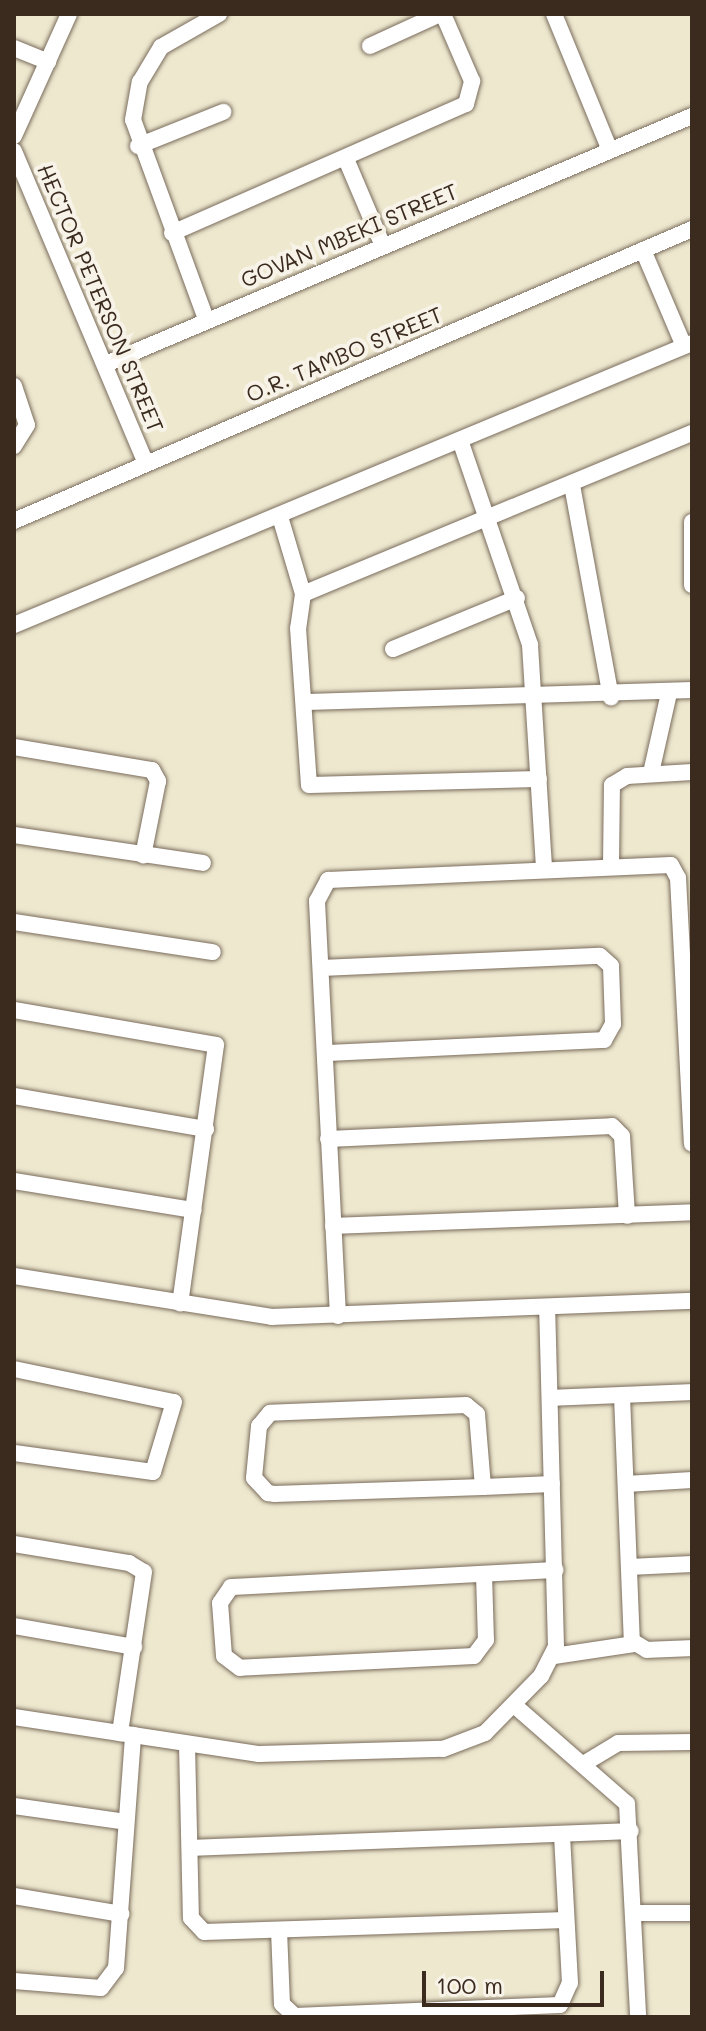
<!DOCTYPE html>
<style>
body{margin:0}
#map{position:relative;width:706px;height:2031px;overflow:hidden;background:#eee8cf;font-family:Mali,sans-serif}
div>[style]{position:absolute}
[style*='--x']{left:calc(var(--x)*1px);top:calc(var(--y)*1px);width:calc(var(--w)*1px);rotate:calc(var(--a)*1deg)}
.roads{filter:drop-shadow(0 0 2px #7a6c5c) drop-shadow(0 0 2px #7a6c5c)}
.minor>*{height:16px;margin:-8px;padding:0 8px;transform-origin:8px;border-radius:8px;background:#fff}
span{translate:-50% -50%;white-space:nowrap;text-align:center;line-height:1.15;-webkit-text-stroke:8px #f7f3e8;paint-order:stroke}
.street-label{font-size:22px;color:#3b2a1e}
.frame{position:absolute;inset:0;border:16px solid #3b2a1e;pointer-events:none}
.scale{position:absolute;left:422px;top:1971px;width:182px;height:36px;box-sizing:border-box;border:4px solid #3b2a1e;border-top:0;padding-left:10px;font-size:24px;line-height:28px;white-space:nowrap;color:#3b2a1e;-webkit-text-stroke:6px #f7f3e8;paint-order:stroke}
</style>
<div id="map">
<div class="roads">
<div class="minor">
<i style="--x:554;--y:14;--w:145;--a:67.7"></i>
<i style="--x:370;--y:46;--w:77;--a:-24.6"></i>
<i style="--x:14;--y:48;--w:37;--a:22"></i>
<i style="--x:14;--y:136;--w:134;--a:-65.7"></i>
<i style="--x:138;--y:146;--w:92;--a:-21.8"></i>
<i style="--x:14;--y:151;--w:339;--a:67.1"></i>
<i style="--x:346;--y:159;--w:92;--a:67"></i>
<i style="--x:172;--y:233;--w:321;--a:-23.7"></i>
<i style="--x:466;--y:104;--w:24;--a:-75"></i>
<i style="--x:472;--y:81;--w:73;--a:-113.4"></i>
<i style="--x:643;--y:250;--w:104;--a:66.9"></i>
<i style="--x:206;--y:319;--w:212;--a:-110.1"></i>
<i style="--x:133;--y:120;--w:39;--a:-80"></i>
<i style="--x:140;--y:82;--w:41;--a:-59"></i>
<i style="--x:161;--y:47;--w:67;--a:-29.6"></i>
<i style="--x:106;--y:364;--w:636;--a:-22.94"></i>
<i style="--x:14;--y:386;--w:41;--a:71.6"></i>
<i style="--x:27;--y:425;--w:25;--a:122"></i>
<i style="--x:461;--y:443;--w:213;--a:71.1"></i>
<i style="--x:530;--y:645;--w:223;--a:86.4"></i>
<i style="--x:572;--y:485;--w:216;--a:79.6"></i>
<i style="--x:281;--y:520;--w:77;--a:73.4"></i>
<i style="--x:303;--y:594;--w:34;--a:98"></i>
<i style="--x:298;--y:628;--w:157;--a:86"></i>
<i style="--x:309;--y:785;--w:230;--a:-1.5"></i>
<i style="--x:14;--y:521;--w:738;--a:-23.3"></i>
<i style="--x:692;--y:522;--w:63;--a:90"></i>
<i style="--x:303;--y:594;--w:421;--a:-22.5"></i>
<i style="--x:14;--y:625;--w:734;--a:-22.58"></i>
<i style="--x:393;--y:649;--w:134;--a:-22.4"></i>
<i style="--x:307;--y:702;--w:385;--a:-1.8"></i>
<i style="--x:14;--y:747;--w:140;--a:9.5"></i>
<i style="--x:152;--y:770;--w:13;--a:61"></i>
<i style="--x:158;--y:781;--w:76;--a:101.3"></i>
<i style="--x:651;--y:773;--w:82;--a:-77.3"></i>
<i style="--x:14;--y:835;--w:191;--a:8.4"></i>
<i style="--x:611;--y:864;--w:79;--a:-89.3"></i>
<i style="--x:612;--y:785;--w:17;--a:-31"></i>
<i style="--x:627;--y:776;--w:65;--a:-3.5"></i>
<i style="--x:14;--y:922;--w:201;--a:8.6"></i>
<i style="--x:321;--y:968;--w:279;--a:-2.5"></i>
<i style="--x:600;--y:956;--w:15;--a:42"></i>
<i style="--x:611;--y:966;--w:58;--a:88"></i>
<i style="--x:613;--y:1024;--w:18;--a:119"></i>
<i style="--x:604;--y:1040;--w:279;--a:177.3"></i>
<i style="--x:14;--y:1010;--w:205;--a:9.8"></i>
<i style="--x:216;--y:1045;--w:261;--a:97.9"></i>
<i style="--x:14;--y:1096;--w:195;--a:9.8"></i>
<i style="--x:328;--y:1139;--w:284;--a:-2.6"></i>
<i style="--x:612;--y:1126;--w:14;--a:45"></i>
<i style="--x:622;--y:1136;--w:80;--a:86.4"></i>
<i style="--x:14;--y:1181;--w:182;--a:9.2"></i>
<i style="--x:333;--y:1226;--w:359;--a:-2.2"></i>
<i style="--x:14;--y:1276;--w:261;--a:9"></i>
<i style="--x:272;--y:1317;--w:420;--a:-2.2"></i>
<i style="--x:338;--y:1316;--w:416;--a:-92.9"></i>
<i style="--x:317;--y:901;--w:24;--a:-62"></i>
<i style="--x:328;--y:880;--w:343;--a:-2.5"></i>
<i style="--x:671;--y:865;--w:15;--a:62"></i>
<i style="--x:678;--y:878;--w:266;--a:87"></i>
<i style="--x:14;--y:1369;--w:163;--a:11.7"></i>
<i style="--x:174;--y:1402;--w:73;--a:106.7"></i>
<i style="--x:153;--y:1472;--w:140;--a:-172.2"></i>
<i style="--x:622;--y:1396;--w:245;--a:87.7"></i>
<i style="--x:632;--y:1641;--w:17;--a:31"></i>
<i style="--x:647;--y:1650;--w:45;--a:-2.5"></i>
<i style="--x:550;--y:1398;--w:142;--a:-2.4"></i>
<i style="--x:626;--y:1484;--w:66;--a:-3.5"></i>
<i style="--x:483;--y:1487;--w:73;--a:-94.7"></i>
<i style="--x:477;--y:1414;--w:14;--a:-141"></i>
<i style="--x:466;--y:1405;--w:196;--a:177.7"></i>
<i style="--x:270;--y:1413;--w:17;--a:130"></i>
<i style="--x:259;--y:1426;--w:52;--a:95.5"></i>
<i style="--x:254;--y:1478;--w:21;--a:47"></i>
<i style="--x:268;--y:1493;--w:6;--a:9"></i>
<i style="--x:274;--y:1494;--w:209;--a:-1.9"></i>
<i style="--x:483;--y:1487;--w:69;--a:-2.5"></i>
<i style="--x:14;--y:1544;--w:117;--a:9.4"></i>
<i style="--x:129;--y:1563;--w:17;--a:31"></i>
<i style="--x:144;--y:1572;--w:163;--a:98.5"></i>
<i style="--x:629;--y:1567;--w:63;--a:-2.7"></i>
<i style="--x:484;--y:1574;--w:66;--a:88.3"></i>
<i style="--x:486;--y:1640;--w:20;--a:127"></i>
<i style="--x:474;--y:1656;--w:234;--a:177.1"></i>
<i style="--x:240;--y:1668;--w:20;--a:-143"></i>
<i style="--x:224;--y:1656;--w:53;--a:-94.3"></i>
<i style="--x:220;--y:1603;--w:19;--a:-55"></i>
<i style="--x:231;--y:1587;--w:325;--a:-3"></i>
<i style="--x:14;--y:1626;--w:122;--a:9.9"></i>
<i style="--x:554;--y:1656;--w:81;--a:-8.5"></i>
<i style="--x:514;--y:1705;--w:150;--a:41.2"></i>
<i style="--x:627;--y:1804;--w:213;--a:87"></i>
<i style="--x:14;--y:1717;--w:248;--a:8.6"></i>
<i style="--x:259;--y:1754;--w:184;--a:-1.6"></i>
<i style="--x:443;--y:1749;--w:45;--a:-20.9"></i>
<i style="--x:485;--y:1733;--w:80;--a:-45.5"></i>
<i style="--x:541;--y:1676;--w:33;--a:-63"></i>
<i style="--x:556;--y:1647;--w:338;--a:-91.5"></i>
<i style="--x:187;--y:1745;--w:173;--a:88.7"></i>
<i style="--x:191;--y:1918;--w:19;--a:47"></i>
<i style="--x:204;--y:1932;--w:362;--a:-1.9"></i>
<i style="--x:585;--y:1763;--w:39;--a:-31"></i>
<i style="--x:618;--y:1743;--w:74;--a:-0.8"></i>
<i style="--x:14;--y:1806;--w:113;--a:8.1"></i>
<i style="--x:190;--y:1848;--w:441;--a:-2.2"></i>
<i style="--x:14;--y:1896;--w:109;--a:9.5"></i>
<i style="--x:635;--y:1913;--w:57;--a:0"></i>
<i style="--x:279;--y:1930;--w:74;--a:87.7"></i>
<i style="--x:282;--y:2004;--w:18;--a:43"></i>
<i style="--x:295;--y:2016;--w:265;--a:-2.4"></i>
<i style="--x:560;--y:2005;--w:24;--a:-66"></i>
<i style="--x:570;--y:1983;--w:147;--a:-93.1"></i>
<i style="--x:14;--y:1981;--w:87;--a:4.6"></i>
<i style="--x:101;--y:1988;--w:25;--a:-53"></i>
<i style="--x:116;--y:1968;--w:234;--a:-85.8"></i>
</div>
</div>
<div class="street-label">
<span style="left:349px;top:235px;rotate:-23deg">GOVAN MBEKI STREET</span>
<span style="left:101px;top:298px;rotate:67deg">HECTOR PETERSON STREET</span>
<span style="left:344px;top:354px;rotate:-23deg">O.R. TAMBO STREET</span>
</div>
<div class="frame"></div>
<div class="scale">100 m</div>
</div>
